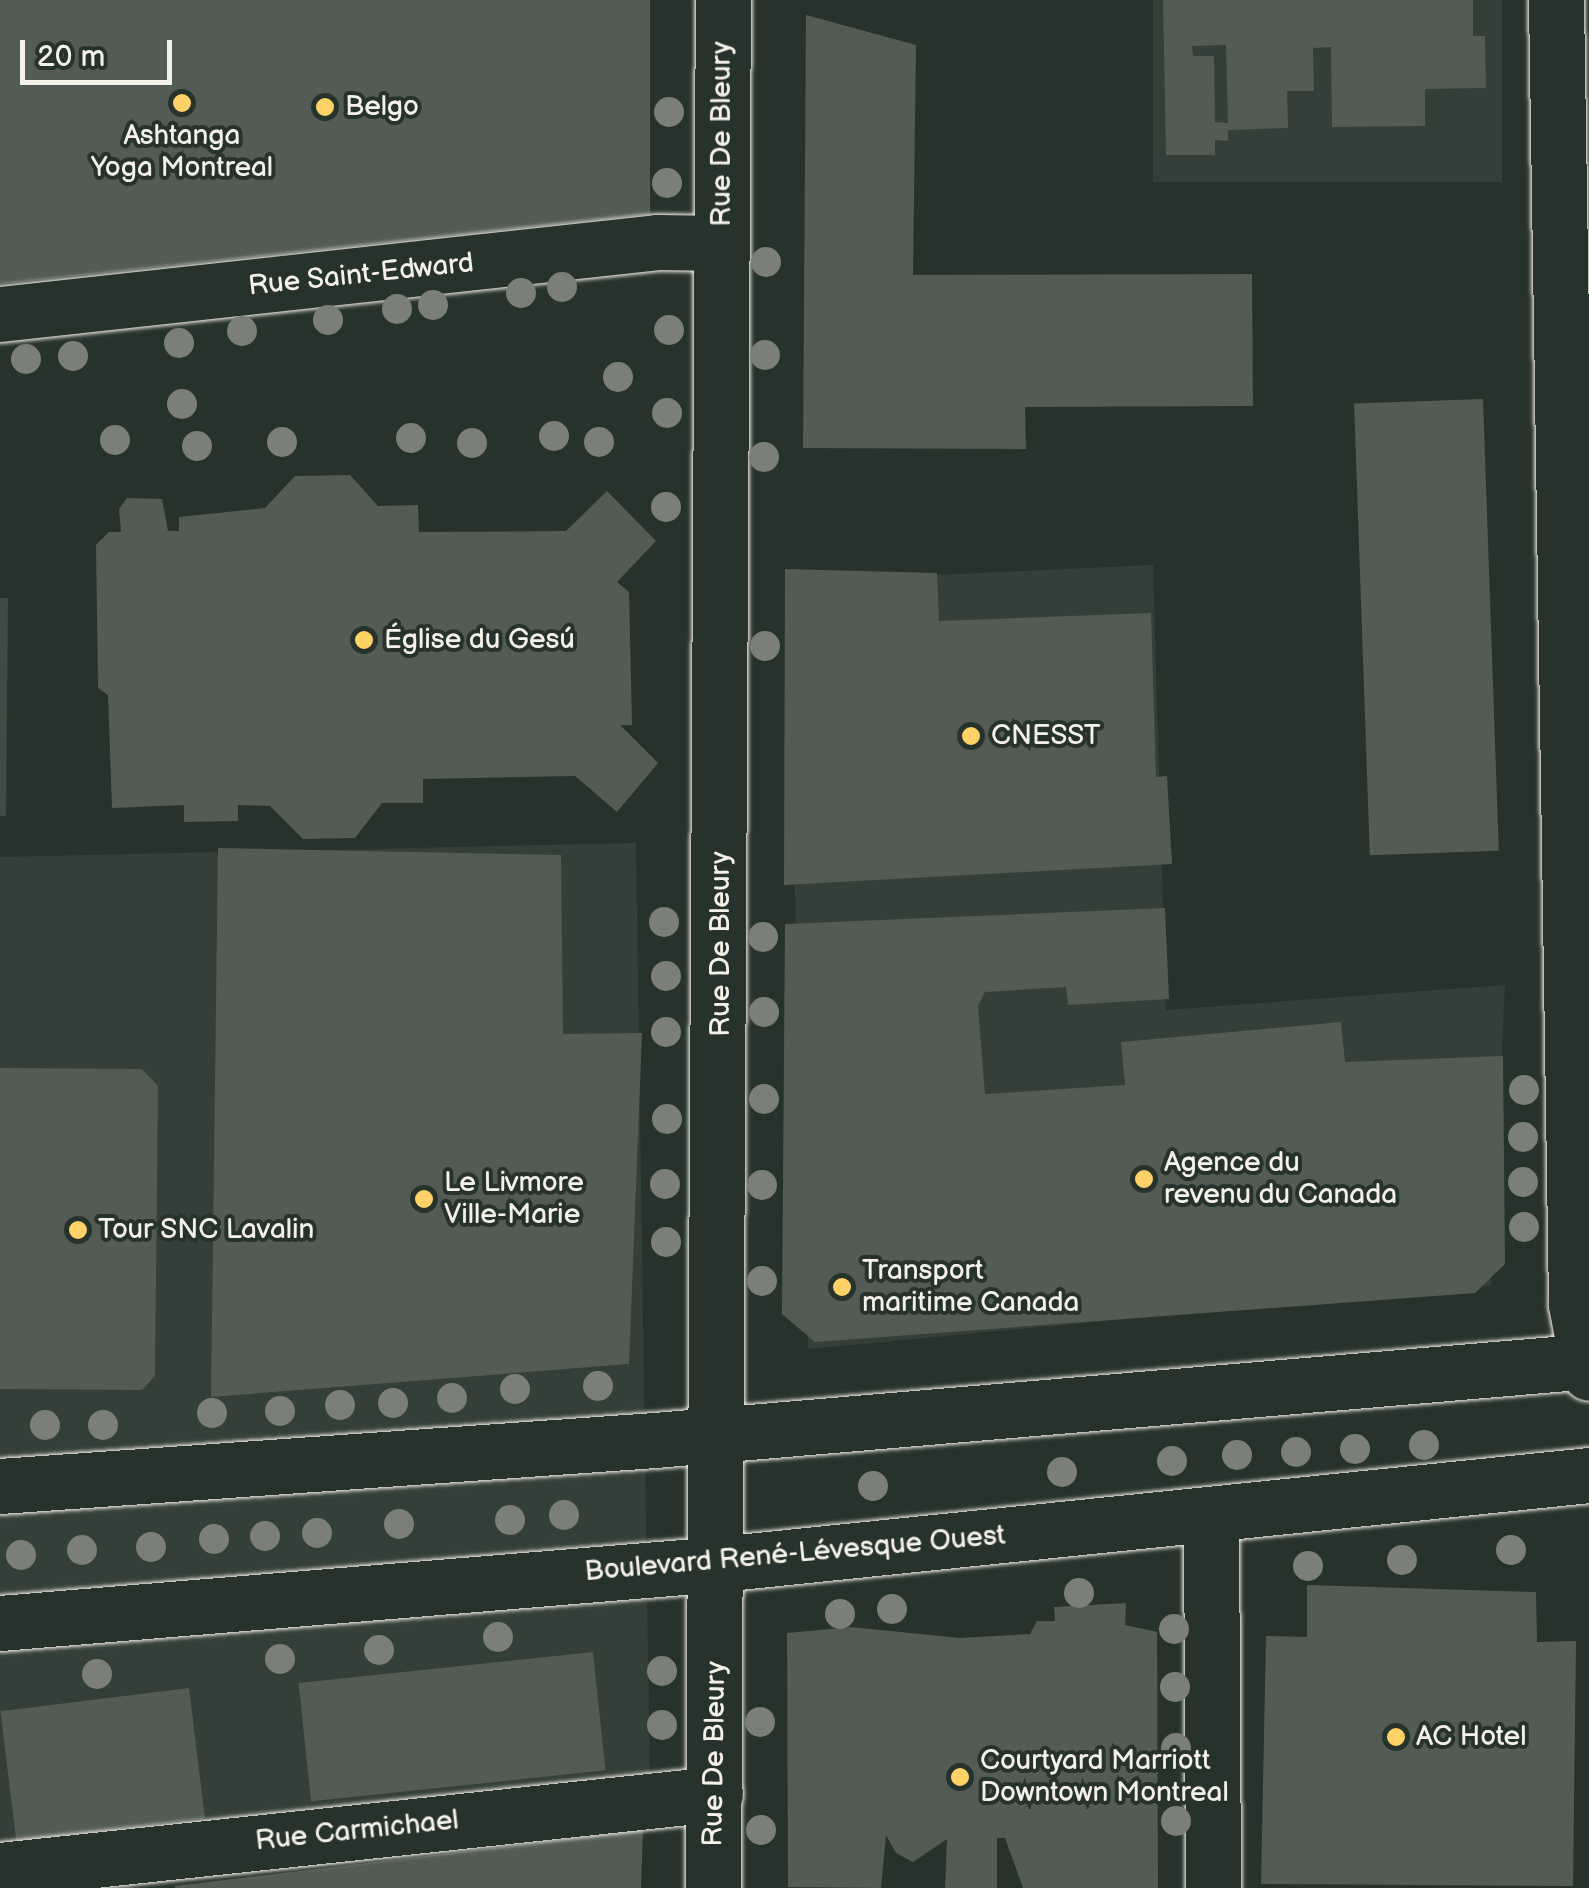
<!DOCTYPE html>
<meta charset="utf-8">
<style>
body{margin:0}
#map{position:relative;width:1589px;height:1888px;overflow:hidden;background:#26332d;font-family:"Balsamiq Sans",sans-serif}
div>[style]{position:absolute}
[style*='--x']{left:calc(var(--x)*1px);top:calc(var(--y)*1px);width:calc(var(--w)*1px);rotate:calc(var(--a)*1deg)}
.built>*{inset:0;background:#333f39;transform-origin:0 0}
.green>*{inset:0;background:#414b45}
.building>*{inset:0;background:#525c55;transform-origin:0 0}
.roads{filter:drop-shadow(0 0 2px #f4f1e8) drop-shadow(0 0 2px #f4f1e8)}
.minor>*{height:55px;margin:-27.5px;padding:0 27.5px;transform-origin:27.5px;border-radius:27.5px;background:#26332d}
.major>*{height:55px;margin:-27.5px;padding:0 27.5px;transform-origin:27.5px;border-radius:27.5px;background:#26332d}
.trees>*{width:30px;height:30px;margin:-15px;border-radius:50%;background:#7a8079}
.dots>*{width:28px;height:28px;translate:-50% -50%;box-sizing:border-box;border:5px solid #26332d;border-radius:50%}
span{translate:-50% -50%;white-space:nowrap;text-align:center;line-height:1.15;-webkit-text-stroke:8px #26332d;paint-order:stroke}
.poi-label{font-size:28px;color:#f4f1e8}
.left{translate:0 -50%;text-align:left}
.street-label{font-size:28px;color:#f4f1e8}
.scale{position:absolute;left:20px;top:40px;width:152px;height:45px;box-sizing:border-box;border:5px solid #f4f1e8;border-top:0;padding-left:12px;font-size:30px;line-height:35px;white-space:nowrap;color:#f4f1e8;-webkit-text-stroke:8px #26332d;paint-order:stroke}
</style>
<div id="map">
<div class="built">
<i style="left:1153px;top:0;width:349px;height:182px"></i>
<i style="clip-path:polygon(1153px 565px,1166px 1010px,1505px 985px,1491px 1285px,808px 1349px,786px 582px)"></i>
<i style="clip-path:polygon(636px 843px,650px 1787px,133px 1848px,133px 1888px,0 1888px,0 857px)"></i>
</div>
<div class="green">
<i style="clip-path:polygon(0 598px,8px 598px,6px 816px,0 816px)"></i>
</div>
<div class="building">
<i style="clip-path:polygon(0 0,650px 0,650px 214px,0 284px)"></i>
<i style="clip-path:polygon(evenodd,1163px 0,1473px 0,1473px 36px,1485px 36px,1486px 88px,1425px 89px,1425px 126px,1332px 127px,1331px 47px,1313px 48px,1314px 91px,1287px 91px,1288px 128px,1228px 130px,1228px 141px,1215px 140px,1215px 155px,1166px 155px,1163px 0,1226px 45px,1228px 123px,1215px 122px,1214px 56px,1193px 56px,1192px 46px,1226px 45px)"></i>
<i style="clip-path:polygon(806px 15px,916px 45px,913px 275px,1252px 274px,1253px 406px,1025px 407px,1026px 449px,803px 448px)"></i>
<i style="left:1483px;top:399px;width:452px;height:129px;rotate:88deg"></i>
<i style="clip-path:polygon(350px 475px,378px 506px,418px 505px,419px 532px,566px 531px,607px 491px,656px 541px,617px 582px,629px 592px,632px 725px,620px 725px,658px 763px,617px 812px,575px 776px,423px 779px,423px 803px,382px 803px,355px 838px,303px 839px,270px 806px,238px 805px,238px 821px,184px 822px,184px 805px,112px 808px,108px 695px,98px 688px,96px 545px,109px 532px,121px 532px,119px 509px,127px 498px,162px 499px,168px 531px,179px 531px,179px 517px,265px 508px,295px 476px)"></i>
<i style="clip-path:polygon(785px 569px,937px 573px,939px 621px,1151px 613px,1156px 777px,1167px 776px,1172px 864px,784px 885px)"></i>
<i style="clip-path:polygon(218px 848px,561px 855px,563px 1034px,642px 1033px,629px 1364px,211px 1397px)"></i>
<i style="clip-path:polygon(1165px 908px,1169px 999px,1068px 1005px,1066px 987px,985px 992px,978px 1006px,985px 1094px,1125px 1085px,1121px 1042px,1341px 1022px,1345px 1062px,1503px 1056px,1505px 1264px,1475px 1293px,815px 1342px,782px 1314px,785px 924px)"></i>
<i style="clip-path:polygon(0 1068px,142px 1069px,158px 1086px,155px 1376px,142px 1390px,0 1389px)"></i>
<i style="clip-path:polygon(1307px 1585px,1536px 1592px,1537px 1642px,1576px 1641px,1573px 1886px,1261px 1884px,1266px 1636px,1307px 1637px)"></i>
<i style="clip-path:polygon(1126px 1603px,1125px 1625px,1157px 1632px,1158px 1888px,1023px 1888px,1005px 1838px,997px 1838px,997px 1888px,945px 1888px,947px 1839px,913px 1862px,896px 1853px,886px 1835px,881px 1888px,788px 1887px,787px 1633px,851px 1627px,960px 1638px,1030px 1634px,1037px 1621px,1055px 1621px,1054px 1607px)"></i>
<i style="left:593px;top:1652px;width:119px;height:296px;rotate:84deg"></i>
<i style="left:189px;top:1688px;width:131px;height:190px;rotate:83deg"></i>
<i style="clip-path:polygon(643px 1830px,641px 1888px,175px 1888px,175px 1886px)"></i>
</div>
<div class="roads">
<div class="minor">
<i style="--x:1556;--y:0;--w:1304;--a:89.12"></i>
<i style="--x:1576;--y:1304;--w:70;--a:79.3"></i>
<i style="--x:0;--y:314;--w:661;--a:-6.25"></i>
<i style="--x:657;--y:242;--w:65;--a:0.9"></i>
<i style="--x:1211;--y:1514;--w:374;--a:89.7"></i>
<i style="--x:0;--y:1870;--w:719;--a:-6.07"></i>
<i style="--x:713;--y:1888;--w:1888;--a:-89.7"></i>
</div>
<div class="major">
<i style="--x:0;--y:1486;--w:657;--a:-4.02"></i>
<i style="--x:655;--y:1440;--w:937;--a:-4.83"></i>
<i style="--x:0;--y:1623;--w:721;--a:-4.69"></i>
<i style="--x:719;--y:1564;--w:875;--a:-5.84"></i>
</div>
</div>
<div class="trees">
<i style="left:669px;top:112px"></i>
<i style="left:667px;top:183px"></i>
<i style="left:766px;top:262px"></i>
<i style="left:562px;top:287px"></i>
<i style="left:521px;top:293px"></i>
<i style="left:433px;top:305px"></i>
<i style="left:397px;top:309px"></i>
<i style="left:328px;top:320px"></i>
<i style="left:669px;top:330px"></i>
<i style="left:242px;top:331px"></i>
<i style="left:179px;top:343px"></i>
<i style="left:765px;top:355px"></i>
<i style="left:73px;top:356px"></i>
<i style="left:26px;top:359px"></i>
<i style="left:618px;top:377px"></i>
<i style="left:182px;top:404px"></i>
<i style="left:667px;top:413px"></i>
<i style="left:554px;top:436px"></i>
<i style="left:411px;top:438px"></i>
<i style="left:115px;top:440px"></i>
<i style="left:282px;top:442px"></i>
<i style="left:599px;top:442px"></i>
<i style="left:472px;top:443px"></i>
<i style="left:197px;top:446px"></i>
<i style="left:764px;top:457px"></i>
<i style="left:666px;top:507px"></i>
<i style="left:765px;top:646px"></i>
<i style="left:664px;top:922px"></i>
<i style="left:763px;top:937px"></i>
<i style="left:666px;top:976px"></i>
<i style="left:764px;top:1012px"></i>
<i style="left:666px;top:1032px"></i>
<i style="left:1524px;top:1090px"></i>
<i style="left:764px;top:1099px"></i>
<i style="left:667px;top:1119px"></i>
<i style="left:1523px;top:1137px"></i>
<i style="left:1523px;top:1182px"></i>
<i style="left:665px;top:1184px"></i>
<i style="left:762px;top:1185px"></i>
<i style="left:1524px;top:1227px"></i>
<i style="left:666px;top:1242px"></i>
<i style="left:762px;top:1281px"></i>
<i style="left:598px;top:1386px"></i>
<i style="left:515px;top:1389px"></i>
<i style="left:452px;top:1398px"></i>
<i style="left:393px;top:1403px"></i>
<i style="left:340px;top:1405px"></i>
<i style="left:280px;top:1411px"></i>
<i style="left:212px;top:1413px"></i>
<i style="left:45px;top:1425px"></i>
<i style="left:103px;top:1425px"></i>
<i style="left:1424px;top:1445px"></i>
<i style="left:1355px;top:1449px"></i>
<i style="left:1296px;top:1452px"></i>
<i style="left:1237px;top:1455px"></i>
<i style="left:1172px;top:1461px"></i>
<i style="left:1062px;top:1472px"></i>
<i style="left:873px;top:1486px"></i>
<i style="left:564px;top:1515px"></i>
<i style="left:510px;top:1520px"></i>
<i style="left:399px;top:1524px"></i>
<i style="left:317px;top:1533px"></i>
<i style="left:265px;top:1536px"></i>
<i style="left:214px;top:1539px"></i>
<i style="left:151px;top:1547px"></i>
<i style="left:82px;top:1550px"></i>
<i style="left:1511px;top:1550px"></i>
<i style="left:21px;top:1555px"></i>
<i style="left:1402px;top:1560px"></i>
<i style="left:1308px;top:1566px"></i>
<i style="left:1079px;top:1593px"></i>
<i style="left:892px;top:1609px"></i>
<i style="left:840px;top:1614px"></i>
<i style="left:1174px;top:1629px"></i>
<i style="left:498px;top:1637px"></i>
<i style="left:379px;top:1650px"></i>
<i style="left:280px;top:1659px"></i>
<i style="left:662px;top:1671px"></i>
<i style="left:97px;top:1674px"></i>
<i style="left:1175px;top:1687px"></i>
<i style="left:760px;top:1722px"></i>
<i style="left:662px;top:1725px"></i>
<i style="left:1176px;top:1748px"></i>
<i style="left:1176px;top:1821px"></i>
<i style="left:761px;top:1830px"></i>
</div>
<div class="dots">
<i style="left:182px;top:103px;background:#ffd166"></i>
<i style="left:325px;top:107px;background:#ffd166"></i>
<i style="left:364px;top:640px;background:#ffd166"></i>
<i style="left:971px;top:736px;background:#ffd166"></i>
<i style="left:1144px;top:1179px;background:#ffd166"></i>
<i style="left:424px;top:1199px;background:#ffd166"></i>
<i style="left:78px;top:1230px;background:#ffd166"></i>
<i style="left:842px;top:1287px;background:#ffd166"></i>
<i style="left:1396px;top:1737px;background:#ffd166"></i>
<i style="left:960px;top:1777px;background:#ffd166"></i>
</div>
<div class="poi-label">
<span class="left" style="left:345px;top:107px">Belgo</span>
<span style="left:182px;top:152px">Ashtanga<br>Yoga Montreal</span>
<span class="left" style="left:384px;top:640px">Église du Gesú</span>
<span class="left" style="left:991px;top:736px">CNESST</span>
<span class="left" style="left:1164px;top:1179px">Agence du<br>revenu du Canada</span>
<span class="left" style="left:444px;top:1199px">Le Livmore<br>Ville-Marie</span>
<span class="left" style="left:98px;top:1230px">Tour SNC Lavalin</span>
<span class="left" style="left:862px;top:1287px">Transport<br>maritime Canada</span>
<span class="left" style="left:1416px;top:1737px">AC Hotel</span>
<span class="left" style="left:980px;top:1777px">Courtyard Marriott<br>Downtown Montreal</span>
</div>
<div class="street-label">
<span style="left:722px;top:134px;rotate:-90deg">Rue De Bleury</span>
<span style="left:361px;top:275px;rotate:-6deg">Rue Saint-Edward</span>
<span style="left:721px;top:944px;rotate:-90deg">Rue De Bleury</span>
<span style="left:795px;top:1554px;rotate:-5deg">Boulevard René-Lévesque Ouest</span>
<span style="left:715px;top:1754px;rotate:-89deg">Rue De Bleury</span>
<span style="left:357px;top:1831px;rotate:-6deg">Rue Carmichael</span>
</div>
<div class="scale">20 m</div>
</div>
